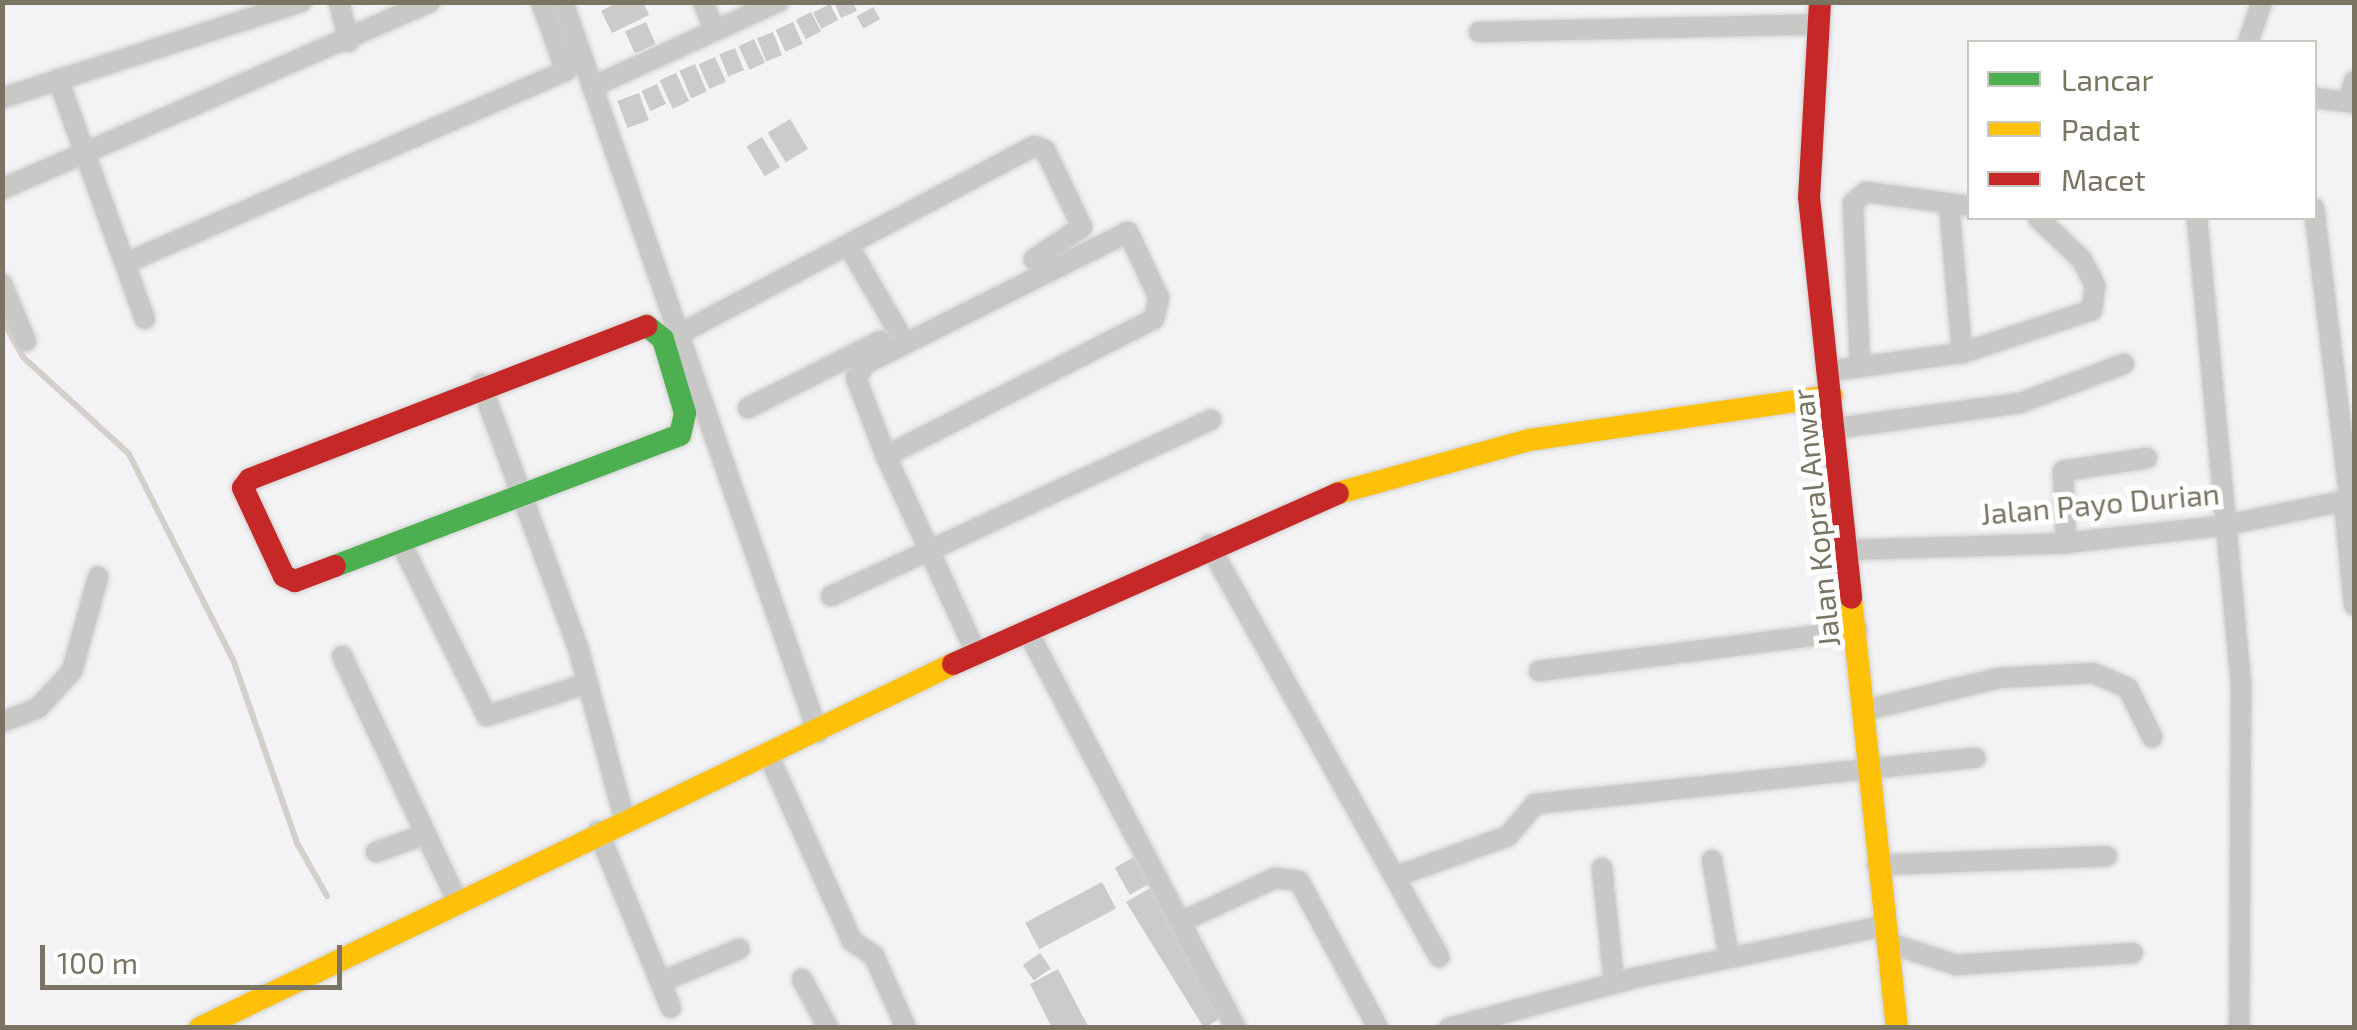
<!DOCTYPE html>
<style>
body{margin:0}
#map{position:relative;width:2357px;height:1030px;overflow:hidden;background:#f3f2f4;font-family:"Exo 2",sans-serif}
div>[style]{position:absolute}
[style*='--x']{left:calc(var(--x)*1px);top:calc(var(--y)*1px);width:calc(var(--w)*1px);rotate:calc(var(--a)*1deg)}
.stream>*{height:6px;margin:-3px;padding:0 3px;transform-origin:3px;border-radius:3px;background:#d4cfca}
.building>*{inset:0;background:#cccbca;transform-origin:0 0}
.roads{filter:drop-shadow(0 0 2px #d1d0cf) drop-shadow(0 0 2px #d1d0cf)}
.street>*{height:20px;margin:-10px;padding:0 10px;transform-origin:10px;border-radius:10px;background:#c8c8c6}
.fast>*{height:22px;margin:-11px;padding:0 11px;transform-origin:11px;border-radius:11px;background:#4caf50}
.slow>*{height:22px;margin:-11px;padding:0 11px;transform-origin:11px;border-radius:11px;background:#ffc107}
.jam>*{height:22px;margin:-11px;padding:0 11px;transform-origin:11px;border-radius:11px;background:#c62828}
span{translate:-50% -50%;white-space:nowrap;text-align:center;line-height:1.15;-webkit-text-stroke:10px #fff;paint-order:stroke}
.street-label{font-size:30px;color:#7a7462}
.frame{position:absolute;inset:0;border:5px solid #7a7462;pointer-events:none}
.legend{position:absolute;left:1967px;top:40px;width:350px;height:180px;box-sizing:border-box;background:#fff;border:2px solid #cac7c0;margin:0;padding:12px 18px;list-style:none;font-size:30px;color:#7a7462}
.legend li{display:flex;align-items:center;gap:20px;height:50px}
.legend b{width:50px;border:2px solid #cac7c0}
.scale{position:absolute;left:40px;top:945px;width:302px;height:45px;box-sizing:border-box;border:5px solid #7a7462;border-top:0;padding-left:12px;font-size:30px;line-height:35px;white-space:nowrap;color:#7a7462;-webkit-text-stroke:8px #fff;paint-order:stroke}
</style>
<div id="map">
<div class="stream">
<i style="--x:2;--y:319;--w:45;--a:60.6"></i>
<i style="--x:24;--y:358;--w:142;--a:42.4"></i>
<i style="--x:129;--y:454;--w:233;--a:63.2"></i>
<i style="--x:234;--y:662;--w:192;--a:70.8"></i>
<i style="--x:297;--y:843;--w:61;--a:60.5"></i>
</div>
<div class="building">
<i style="clip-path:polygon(618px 2px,643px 2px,649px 15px,612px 33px,601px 11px)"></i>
<i style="clip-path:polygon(853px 2px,857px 11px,841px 18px,835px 4px)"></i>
<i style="left:830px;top:4px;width:18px;height:19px;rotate:63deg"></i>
<i style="left:873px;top:7px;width:14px;height:19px;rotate:60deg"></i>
<i style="left:811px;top:12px;width:22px;height:17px;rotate:63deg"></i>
<i style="left:646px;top:22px;width:24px;height:23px;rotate:66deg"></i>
<i style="left:793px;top:22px;width:24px;height:19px;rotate:66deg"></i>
<i style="left:773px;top:32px;width:25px;height:17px;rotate:69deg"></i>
<i style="left:754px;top:39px;width:26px;height:17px;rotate:65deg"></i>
<i style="left:735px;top:48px;width:24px;height:17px;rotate:68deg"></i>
<i style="left:715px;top:57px;width:27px;height:18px;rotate:66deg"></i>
<i style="left:695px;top:64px;width:30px;height:17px;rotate:67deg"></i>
<i style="left:676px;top:73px;width:31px;height:18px;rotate:65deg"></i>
<i style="left:657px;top:84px;width:22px;height:17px;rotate:66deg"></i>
<i style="left:639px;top:93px;width:29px;height:23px;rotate:70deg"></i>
<i style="left:790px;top:119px;width:35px;height:26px;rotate:59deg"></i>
<i style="left:762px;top:137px;width:35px;height:18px;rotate:59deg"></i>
<i style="left:1134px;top:857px;width:31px;height:22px;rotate:61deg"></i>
<i style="left:1102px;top:882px;width:30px;height:87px;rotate:62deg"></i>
<i style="clip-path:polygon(1154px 886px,1228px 1014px,1204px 1028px,1126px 902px)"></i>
<i style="left:1040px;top:953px;width:19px;height:21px;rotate:55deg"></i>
<i style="clip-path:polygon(1058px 969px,1089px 1028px,1052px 1028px,1030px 984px)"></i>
</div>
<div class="roads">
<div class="street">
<i style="--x:339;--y:2;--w:41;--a:76"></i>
<i style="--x:563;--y:2;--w:774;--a:70.77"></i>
<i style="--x:703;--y:2;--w:31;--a:68"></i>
<i style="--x:1479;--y:32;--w:340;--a:-1.3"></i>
<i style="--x:2248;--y:42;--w:42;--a:-70.7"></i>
<i style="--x:58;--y:79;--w:255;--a:70.1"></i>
<i style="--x:592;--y:87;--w:205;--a:-24.6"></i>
<i style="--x:2;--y:98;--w:314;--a:-17.8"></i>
<i style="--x:2314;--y:98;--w:40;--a:7.1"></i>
<i style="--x:2349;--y:102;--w:21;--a:-76"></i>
<i style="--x:2;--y:189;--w:467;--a:-23.6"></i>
<i style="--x:1949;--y:204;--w:150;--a:85"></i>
<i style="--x:2314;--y:208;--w:294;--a:83"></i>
<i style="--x:2197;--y:218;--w:469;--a:84.6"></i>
<i style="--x:2241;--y:685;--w:343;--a:90.3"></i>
<i style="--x:848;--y:245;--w:99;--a:59.8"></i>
<i style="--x:128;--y:262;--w:478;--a:-23.6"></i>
<i style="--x:566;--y:71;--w:73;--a:-109.9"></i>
<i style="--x:2;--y:284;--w:62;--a:67.2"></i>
<i style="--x:681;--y:333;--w:399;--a:-27.9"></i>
<i style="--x:1034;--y:146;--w:12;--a:20"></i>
<i style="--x:1045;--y:150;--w:85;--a:64.3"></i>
<i style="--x:1082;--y:227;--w:58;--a:146.3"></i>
<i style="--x:1860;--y:366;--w:163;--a:-92.5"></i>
<i style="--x:1853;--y:203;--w:17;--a:-40"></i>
<i style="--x:1866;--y:192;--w:105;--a:7.7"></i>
<i style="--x:1830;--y:371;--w:133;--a:-7.8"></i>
<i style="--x:1962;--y:353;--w:137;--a:-18.3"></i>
<i style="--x:2092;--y:310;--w:25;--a:-83"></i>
<i style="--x:2095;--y:285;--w:30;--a:-118"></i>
<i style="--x:2081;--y:259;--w:59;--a:-136.4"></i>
<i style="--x:481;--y:384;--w:280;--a:69.8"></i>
<i style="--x:578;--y:647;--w:177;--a:74.9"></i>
<i style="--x:748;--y:408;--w:148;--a:-26.9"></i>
<i style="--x:1838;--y:428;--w:184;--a:-7.8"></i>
<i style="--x:2020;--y:403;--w:111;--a:-20.6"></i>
<i style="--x:886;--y:456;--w:301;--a:-27.1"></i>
<i style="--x:1154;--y:319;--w:22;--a:-77"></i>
<i style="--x:1159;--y:298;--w:73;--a:-115.2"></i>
<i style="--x:1128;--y:232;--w:293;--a:153.4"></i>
<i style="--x:866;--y:363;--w:18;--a:124"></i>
<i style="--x:856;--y:378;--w:84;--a:69"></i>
<i style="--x:886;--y:456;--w:219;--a:65.4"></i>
<i style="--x:2344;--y:501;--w:104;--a:84.5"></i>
<i style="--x:400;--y:541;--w:195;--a:63.6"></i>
<i style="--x:487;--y:716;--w:106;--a:-18.1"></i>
<i style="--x:2066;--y:543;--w:72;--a:-92.4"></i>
<i style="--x:2063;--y:471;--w:85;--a:-8.8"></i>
<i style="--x:1209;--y:545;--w:472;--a:60.8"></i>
<i style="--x:1849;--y:550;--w:217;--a:-1.8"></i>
<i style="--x:2066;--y:543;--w:156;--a:-6.3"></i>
<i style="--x:2221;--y:526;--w:136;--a:-11.5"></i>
<i style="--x:831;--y:596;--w:419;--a:-24.9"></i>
<i style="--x:1028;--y:632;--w:447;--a:62.3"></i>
<i style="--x:342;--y:656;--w:270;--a:64.8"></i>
<i style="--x:1539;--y:671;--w:321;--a:-7.3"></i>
<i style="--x:1866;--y:710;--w:137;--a:-13.5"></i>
<i style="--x:1999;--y:678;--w:94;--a:-3"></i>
<i style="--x:2093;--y:673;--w:38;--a:23"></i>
<i style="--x:2128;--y:688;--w:55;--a:63.9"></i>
<i style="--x:2;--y:722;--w:39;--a:-21"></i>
<i style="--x:38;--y:708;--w:50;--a:-47.4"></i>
<i style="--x:72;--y:671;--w:98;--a:-74.5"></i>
<i style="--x:768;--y:754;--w:205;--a:65.8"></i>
<i style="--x:852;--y:941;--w:27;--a:34"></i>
<i style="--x:874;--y:956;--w:79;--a:66"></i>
<i style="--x:598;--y:831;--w:191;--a:67.6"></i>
<i style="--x:376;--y:852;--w:53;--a:-19.8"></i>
<i style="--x:1712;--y:860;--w:99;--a:80.2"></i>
<i style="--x:1877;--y:865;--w:230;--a:-2.2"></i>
<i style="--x:1602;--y:868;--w:116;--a:84"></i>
<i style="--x:1397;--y:876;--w:118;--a:-19.8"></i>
<i style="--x:1508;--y:836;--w:42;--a:-49.8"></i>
<i style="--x:1535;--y:804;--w:443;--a:-6"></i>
<i style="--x:1185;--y:920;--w:99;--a:-25"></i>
<i style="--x:1275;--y:878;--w:24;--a:7"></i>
<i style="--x:1299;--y:881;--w:167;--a:61.7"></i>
<i style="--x:1886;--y:942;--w:74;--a:18.2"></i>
<i style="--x:1956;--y:965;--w:177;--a:-3.9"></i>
<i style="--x:802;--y:979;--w:55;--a:62"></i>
<i style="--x:661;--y:982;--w:85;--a:-22.9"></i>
<i style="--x:1449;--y:1028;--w:192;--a:-15.1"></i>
<i style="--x:1634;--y:978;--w:253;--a:-11.8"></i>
</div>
<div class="fast">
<i style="--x:335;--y:566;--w:369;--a:-20.8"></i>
<i style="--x:680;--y:435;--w:23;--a:-77"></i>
<i style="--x:685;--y:413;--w:77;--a:-106.6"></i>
<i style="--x:663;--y:339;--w:21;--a:-141"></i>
</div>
<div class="slow">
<i style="--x:1338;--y:493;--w:198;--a:-15.5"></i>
<i style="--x:1529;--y:440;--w:306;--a:-8.3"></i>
<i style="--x:1851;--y:598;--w:432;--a:83.9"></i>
<i style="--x:200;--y:1028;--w:836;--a:-25.8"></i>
</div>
<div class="jam">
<i style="--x:1820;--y:2;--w:195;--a:93.2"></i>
<i style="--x:1809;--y:197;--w:403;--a:84"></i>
<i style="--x:335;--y:566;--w:43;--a:159.4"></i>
<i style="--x:295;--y:581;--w:12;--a:-156"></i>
<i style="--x:284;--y:576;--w:97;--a:-115"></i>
<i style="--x:243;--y:488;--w:11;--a:-52"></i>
<i style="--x:250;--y:479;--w:425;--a:-21.1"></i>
<i style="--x:953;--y:664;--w:421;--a:-23.9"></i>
</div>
</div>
<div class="street-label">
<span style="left:2100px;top:503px;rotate:-5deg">Jalan Payo Durian</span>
<span style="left:1815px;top:518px;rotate:-96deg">Jalan Kopral Anwar</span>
</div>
<div class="frame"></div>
<ul class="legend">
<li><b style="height:12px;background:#4caf50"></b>Lancar</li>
<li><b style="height:12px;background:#ffc107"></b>Padat</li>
<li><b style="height:12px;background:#c62828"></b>Macet</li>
</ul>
<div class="scale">100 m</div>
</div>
